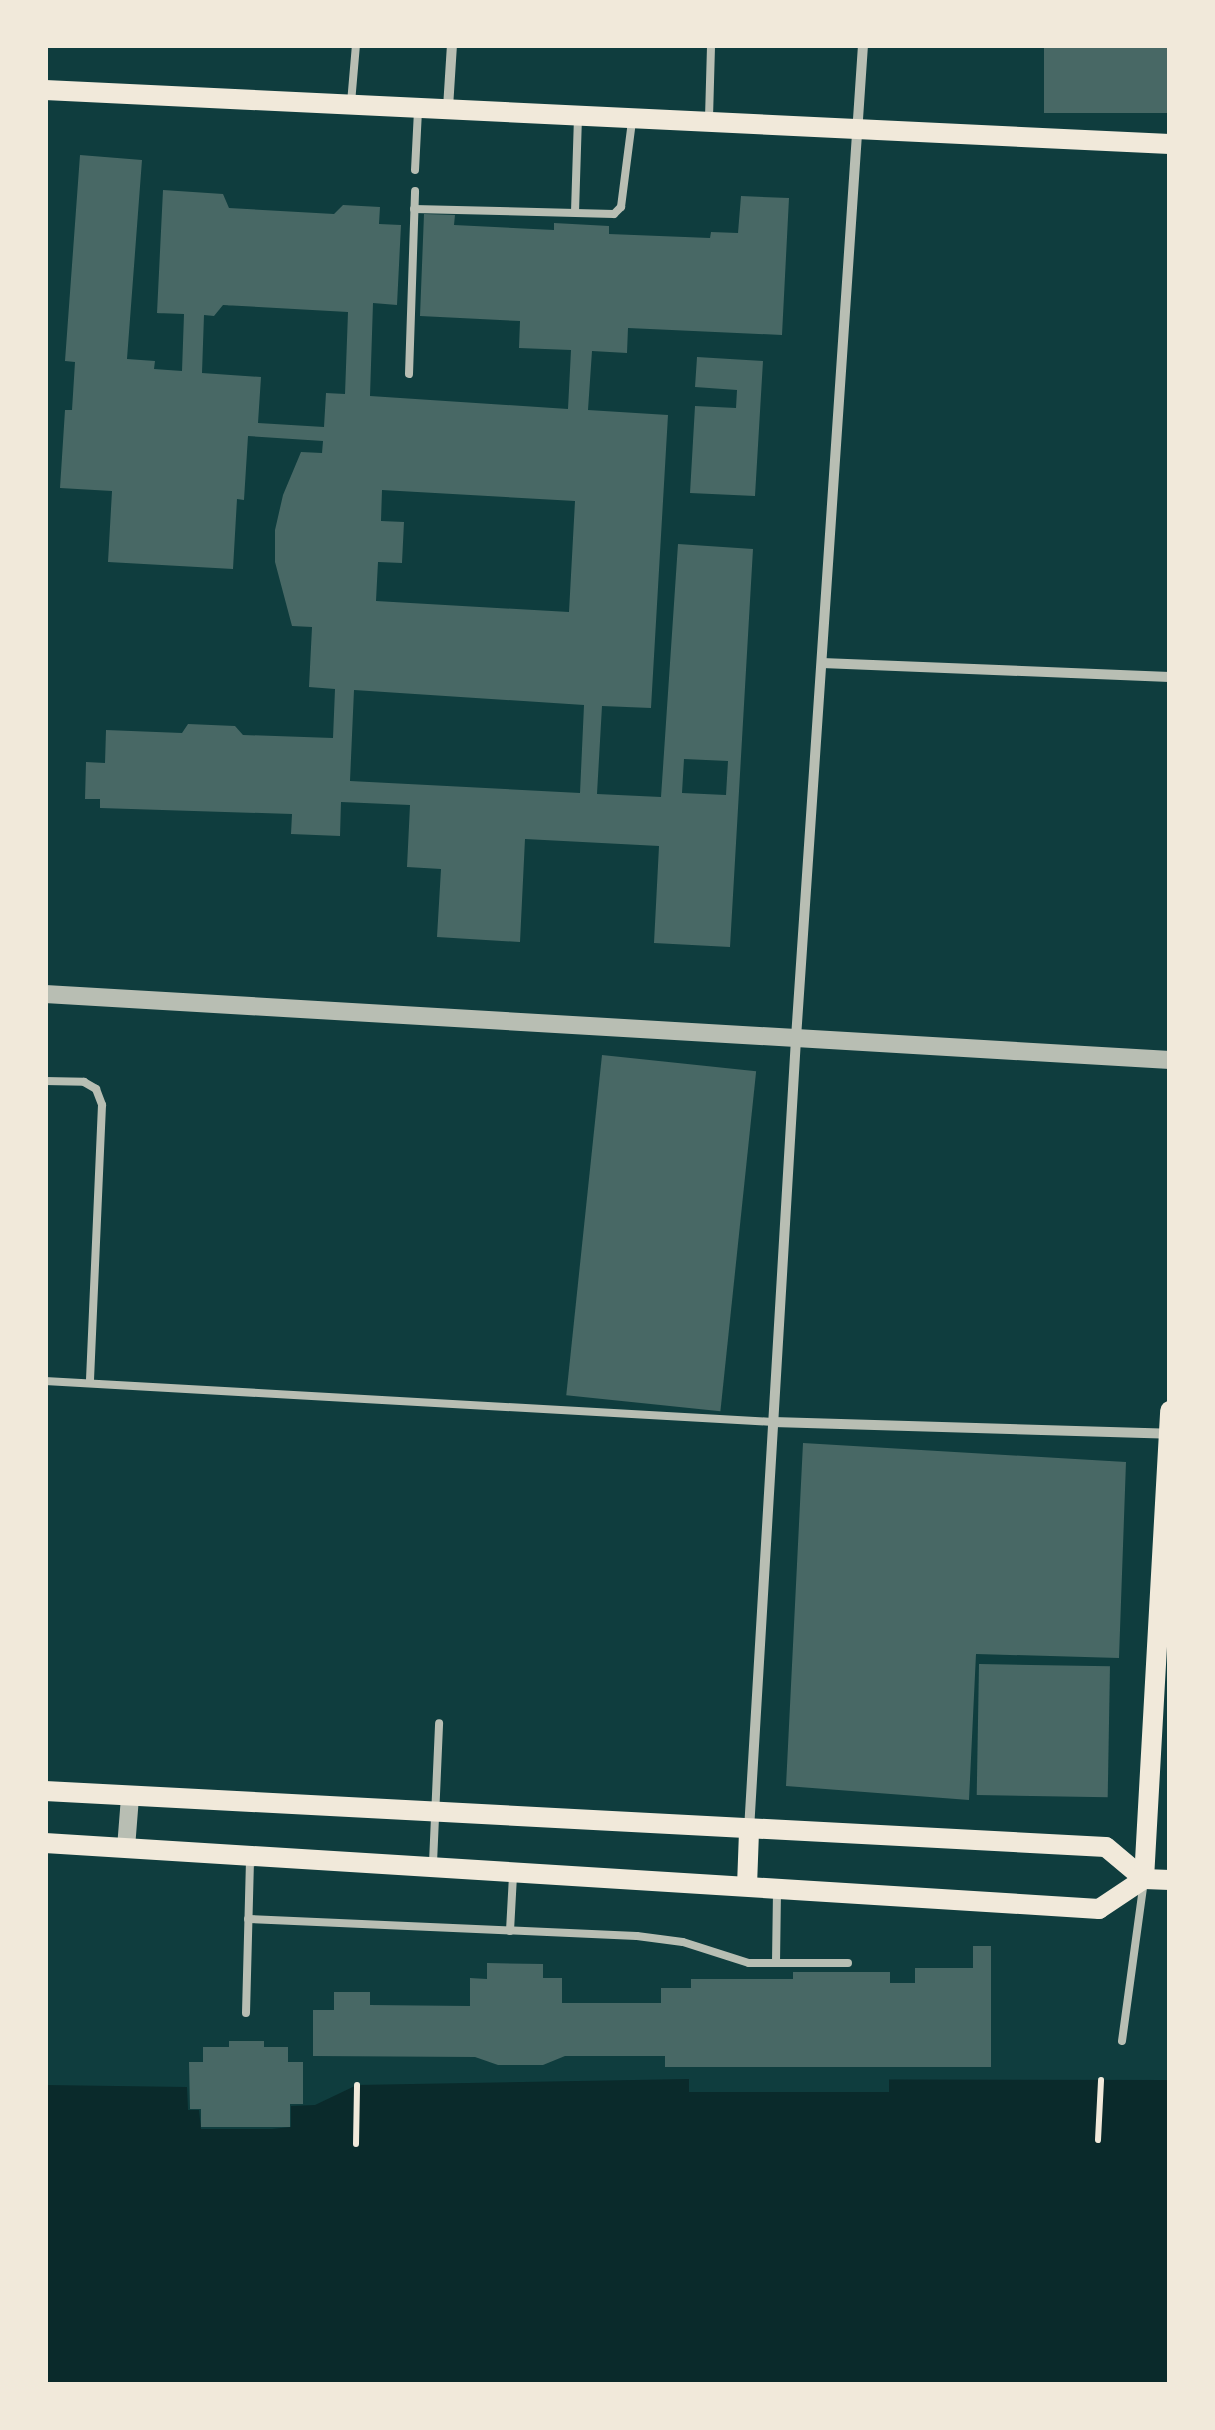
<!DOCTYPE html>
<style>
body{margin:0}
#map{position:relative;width:1215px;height:2430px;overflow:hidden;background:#0f3d3e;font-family:Lora,serif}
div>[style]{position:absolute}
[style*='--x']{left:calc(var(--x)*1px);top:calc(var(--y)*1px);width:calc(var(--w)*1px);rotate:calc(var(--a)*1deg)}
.water>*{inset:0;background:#0a2a2b}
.pier>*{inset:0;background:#0f3d3e;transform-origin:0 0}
.building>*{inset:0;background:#486865;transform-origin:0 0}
.path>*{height:6px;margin:-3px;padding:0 3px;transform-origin:3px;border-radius:3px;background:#f1e9da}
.service>*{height:8px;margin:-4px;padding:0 4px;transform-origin:4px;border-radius:4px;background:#b8beb3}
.minor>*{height:10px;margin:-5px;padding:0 5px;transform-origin:5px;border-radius:5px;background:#b8beb3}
.tertiary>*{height:18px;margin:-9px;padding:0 9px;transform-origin:9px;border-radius:9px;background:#b8beb3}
.secondary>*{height:20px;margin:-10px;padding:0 10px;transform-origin:10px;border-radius:10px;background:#f1e9da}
span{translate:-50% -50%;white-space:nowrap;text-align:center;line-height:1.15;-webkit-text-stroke:10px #f1e9da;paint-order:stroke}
.frame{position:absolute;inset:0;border:48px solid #f1e9da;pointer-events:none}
</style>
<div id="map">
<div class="water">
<i style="clip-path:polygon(689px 2079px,1170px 2080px,1170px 2385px,45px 2385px,45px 2085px,187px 2087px,188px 2110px,199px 2110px,201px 2129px,272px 2129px,291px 2127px,291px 2106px,315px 2105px,357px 2085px)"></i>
</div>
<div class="pier">
<i style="left:889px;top:2078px;width:14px;height:200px;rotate:90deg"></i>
</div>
<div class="building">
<i style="left:1044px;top:45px;width:126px;height:68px"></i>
<i style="clip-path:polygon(evenodd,80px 155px,142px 160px,127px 359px,155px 361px,154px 369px,182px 371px,184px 314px,157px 313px,163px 190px,223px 194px,229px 208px,334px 214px,343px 205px,380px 207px,379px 224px,401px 225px,397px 305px,373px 303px,370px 396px,568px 409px,571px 350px,519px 348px,520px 321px,420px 316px,424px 214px,455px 215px,454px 225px,554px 230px,554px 223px,609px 226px,609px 234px,710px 238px,711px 232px,738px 233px,741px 196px,789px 198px,782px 335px,628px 328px,627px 353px,592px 351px,588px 410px,668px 415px,651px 708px,602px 706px,597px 794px,661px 797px,678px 544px,753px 549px,730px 947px,654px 943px,659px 846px,525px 839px,520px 942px,437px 937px,441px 869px,407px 867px,410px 805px,341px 802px,340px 836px,291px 834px,292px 814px,100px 808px,100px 799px,85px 799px,86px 762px,105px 763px,106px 730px,182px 733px,188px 724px,235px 726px,243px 735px,333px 738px,335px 689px,309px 687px,312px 627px,292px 626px,275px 562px,275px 530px,283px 495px,301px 452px,322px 453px,323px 441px,248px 436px,244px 500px,237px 499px,233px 569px,108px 562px,112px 491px,60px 488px,65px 410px,72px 410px,75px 362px,65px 361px,80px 155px,223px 305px,348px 312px,345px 394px,326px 393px,324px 427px,258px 423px,261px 377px,202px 373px,204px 315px,214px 316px,223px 305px,80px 155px,382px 490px,575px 501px,569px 612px,376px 601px,378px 562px,402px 563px,404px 522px,381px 521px,382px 490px,80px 155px,354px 690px,584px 705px,580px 793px,350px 781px,354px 690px,80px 155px,684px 759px,728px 761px,726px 795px,682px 793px,684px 759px)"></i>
<i style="clip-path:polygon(697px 357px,763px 361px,755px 496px,690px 493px,695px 406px,736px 408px,737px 390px,695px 387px)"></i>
<i style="left:602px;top:1055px;width:155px;height:342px;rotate:6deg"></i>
<i style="clip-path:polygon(803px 1443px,1126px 1462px,1119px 1658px,976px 1654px,969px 1800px,786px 1786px)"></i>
<i style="left:979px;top:1664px;width:131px;height:131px;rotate:1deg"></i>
<i style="clip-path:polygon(973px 1946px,991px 1946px,991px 2067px,665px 2067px,665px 2056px,565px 2056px,543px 2065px,498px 2065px,475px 2057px,313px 2056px,313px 2010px,334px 2010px,334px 1992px,370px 1992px,370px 2005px,470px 2006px,470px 1978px,487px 1979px,487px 1963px,543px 1964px,543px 1978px,562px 1978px,562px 2003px,661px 2003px,661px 1988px,691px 1988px,691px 1979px,793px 1979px,793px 1972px,890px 1972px,890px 1983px,915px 1983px,915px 1968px,973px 1968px)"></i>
<i style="clip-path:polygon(229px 2041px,264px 2041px,264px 2047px,288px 2047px,288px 2062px,303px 2062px,303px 2104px,290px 2104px,290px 2127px,201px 2127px,201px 2109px,190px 2109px,189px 2062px,203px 2062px,203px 2047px,229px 2047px)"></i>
</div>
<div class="path">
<i style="--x:1098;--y:2140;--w:60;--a:-87.1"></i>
<i style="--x:356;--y:2144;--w:59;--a:-89"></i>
</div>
<div class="service">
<i style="--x:351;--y:103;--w:58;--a:-85.1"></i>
<i style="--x:709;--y:118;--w:73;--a:-88.4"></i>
<i style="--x:415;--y:170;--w:59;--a:-87.1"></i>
<i style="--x:414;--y:209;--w:200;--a:1.4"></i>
<i style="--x:614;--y:214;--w:10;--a:-45"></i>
<i style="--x:621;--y:207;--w:87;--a:-82.7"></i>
<i style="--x:575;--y:212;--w:96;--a:-88.2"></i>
<i style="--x:409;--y:374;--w:183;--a:-88.1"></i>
<i style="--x:45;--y:1081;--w:39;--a:1"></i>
<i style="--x:84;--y:1082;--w:14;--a:30"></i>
<i style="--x:96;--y:1089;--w:17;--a:69"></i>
<i style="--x:102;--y:1105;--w:278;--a:92.5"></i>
<i style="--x:45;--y:1381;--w:729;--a:3.22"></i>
<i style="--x:433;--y:1863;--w:140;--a:-87.5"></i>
<i style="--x:248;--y:1919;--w:389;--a:2.5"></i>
<i style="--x:637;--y:1936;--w:46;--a:7.4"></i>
<i style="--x:683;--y:1942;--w:69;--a:17.7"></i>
<i style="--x:749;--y:1963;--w:99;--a:0"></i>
<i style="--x:510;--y:1931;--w:55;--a:-86.9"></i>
<i style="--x:776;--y:1963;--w:71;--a:-89.2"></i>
<i style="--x:246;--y:2013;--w:156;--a:-88.5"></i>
<i style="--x:1122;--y:2041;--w:155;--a:-82.2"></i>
</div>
<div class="minor">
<i style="--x:448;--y:108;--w:63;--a:-86.4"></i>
<i style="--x:822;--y:663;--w:348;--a:2.3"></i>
<i style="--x:773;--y:1422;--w:397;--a:1.7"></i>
<i style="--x:749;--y:1830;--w:793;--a:-86.6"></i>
<i style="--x:796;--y:1038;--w:995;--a:-86.14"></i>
</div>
<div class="tertiary">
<i style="--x:45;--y:994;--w:1127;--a:3.36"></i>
<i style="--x:126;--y:1848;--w:51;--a:-85.5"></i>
</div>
<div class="secondary">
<i style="--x:45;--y:90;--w:1126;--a:2.75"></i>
<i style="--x:45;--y:1791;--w:1062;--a:3.02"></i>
<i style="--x:1106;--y:1847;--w:50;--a:40.1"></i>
<i style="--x:45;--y:1843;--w:1056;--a:3.58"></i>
<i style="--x:1099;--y:1909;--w:54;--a:-33.7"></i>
<i style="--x:1144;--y:1879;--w:26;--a:2"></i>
<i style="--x:1144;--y:1879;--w:469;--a:-86.8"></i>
<i style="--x:747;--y:1886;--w:55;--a:-87.9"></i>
</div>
<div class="frame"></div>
</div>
